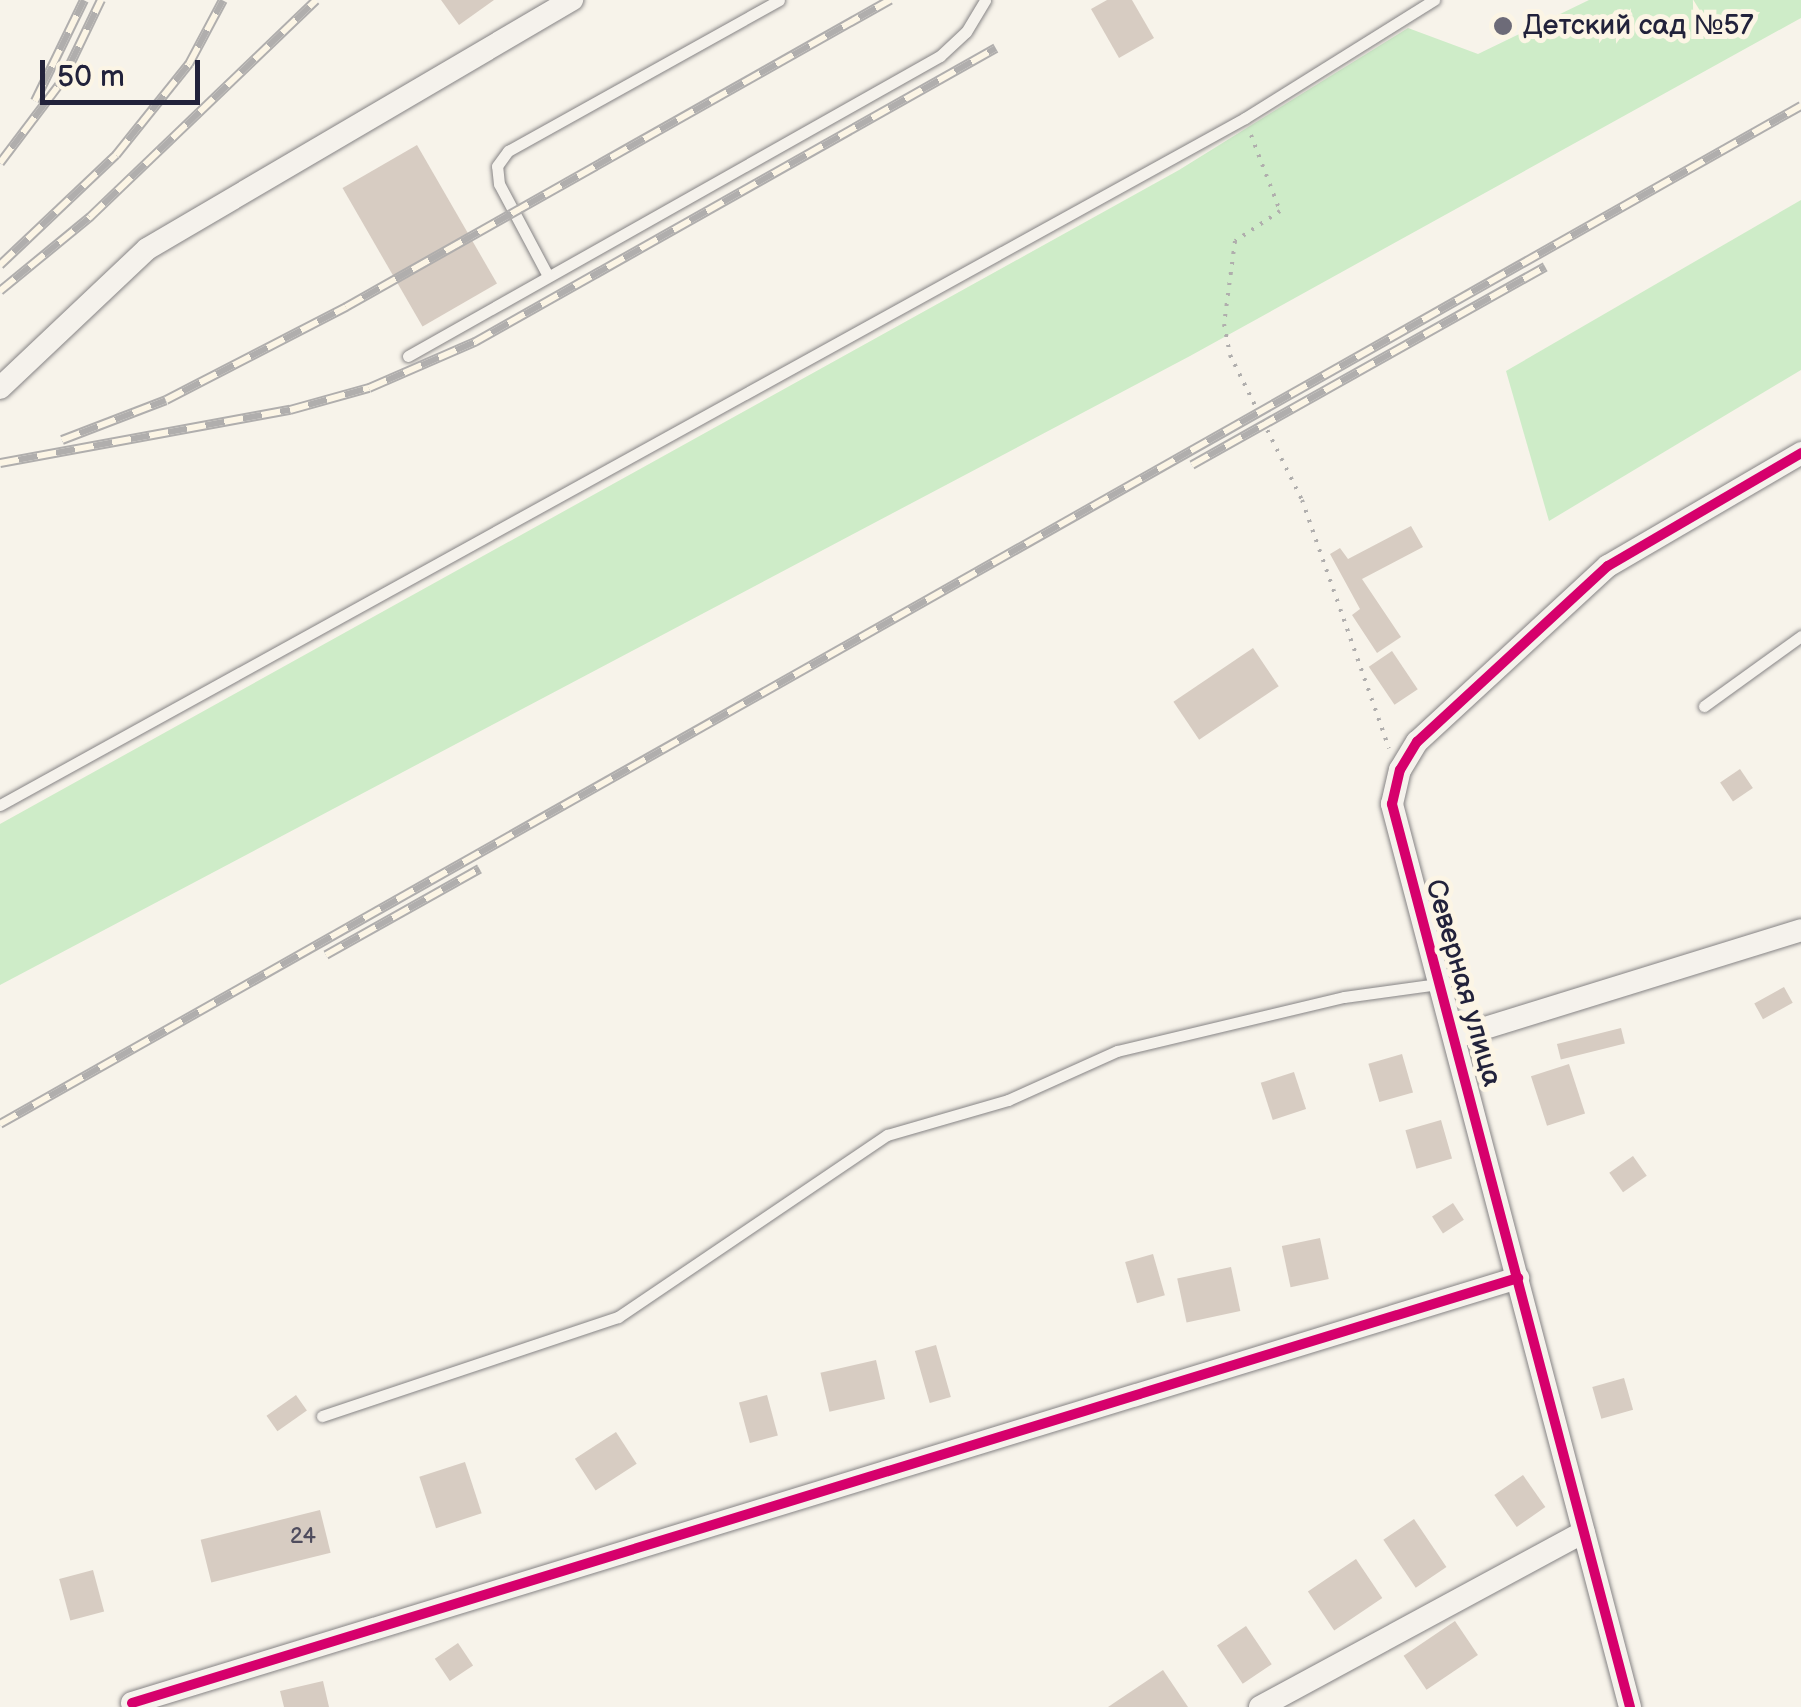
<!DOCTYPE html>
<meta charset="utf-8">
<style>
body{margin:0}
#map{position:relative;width:1801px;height:1707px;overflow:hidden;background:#f7f3ea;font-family:"Balsamiq Sans",sans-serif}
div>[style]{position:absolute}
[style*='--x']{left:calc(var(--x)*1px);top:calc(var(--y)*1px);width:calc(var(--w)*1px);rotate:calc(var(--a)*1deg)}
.green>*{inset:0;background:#ceecc8}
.building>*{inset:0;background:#d7ccc2;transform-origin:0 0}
.path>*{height:4px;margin-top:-2px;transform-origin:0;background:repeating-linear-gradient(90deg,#b0aead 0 2.5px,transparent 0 10.5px)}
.roads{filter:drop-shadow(0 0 2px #868485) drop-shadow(0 0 2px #868485)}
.lane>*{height:11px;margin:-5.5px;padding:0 5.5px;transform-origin:5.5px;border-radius:5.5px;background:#f5f2ec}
.street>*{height:22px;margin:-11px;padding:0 11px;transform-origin:11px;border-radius:11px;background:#f5f2ec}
.rail>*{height:10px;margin-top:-5px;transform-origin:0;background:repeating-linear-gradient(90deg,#fcf5e5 0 19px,#b0aead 0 38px);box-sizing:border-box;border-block:2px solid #b0aead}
.cycleway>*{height:10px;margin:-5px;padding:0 5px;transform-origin:5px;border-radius:5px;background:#d6006c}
.dots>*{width:28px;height:28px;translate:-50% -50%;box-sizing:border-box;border:5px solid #fcf5e5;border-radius:50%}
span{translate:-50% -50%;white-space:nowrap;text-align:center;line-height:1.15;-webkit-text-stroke:10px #fcf5e5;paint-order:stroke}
.number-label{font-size:22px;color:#4f4c5d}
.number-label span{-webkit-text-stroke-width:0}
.poi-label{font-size:28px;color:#22223b}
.left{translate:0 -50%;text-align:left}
.street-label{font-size:28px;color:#22223b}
.scale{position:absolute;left:40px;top:60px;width:160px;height:45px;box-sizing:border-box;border:5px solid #22223b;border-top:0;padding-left:12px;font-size:30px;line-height:35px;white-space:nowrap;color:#22223b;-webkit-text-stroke:8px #fcf5e5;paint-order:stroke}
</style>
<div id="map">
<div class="green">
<i style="clip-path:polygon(1589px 0,1801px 0,1801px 18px,1190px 356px,0 985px,0 824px,1179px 170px,1408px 28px,1478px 54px)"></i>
<i style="clip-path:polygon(1801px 200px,1801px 370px,1549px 521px,1506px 371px)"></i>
</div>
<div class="building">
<i style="clip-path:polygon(441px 0,494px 0,459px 25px)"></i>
<i style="clip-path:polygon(1107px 0,1132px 0,1154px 38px,1119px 58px,1091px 9px)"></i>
<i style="left:417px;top:145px;width:160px;height:86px;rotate:60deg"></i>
<i style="clip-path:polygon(1411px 526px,1423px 547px,1362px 579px,1401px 637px,1377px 653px,1352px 615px,1360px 609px,1330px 554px,1340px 548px,1348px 559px)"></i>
<i style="left:1253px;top:648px;width:46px;height:96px;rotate:56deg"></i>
<i style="left:1392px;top:651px;width:46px;height:28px;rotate:56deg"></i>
<i style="left:1740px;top:769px;width:23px;height:24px;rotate:56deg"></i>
<i style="left:1784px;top:987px;width:18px;height:34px;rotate:61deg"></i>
<i style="left:1621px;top:1028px;width:16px;height:66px;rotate:76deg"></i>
<i style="left:1402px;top:1054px;width:40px;height:35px;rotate:74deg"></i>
<i style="left:1569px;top:1064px;width:52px;height:40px;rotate:72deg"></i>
<i style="left:1294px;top:1072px;width:39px;height:35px;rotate:72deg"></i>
<i style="left:1441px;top:1120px;width:40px;height:37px;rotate:74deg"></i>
<i style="left:1633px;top:1156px;width:24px;height:29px;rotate:55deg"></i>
<i style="left:1453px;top:1203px;width:20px;height:25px;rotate:57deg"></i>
<i style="left:1320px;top:1238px;width:42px;height:39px;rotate:78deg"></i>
<i style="left:1153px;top:1254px;width:43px;height:29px;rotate:74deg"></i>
<i style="left:1231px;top:1267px;width:45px;height:55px;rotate:78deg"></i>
<i style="left:936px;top:1345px;width:54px;height:22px;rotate:74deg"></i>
<i style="left:876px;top:1360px;width:40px;height:57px;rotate:77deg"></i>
<i style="left:1624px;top:1378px;width:33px;height:33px;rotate:74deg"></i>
<i style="left:296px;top:1395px;width:19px;height:36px;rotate:55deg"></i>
<i style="left:767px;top:1395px;width:42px;height:29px;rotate:75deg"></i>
<i style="left:616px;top:1432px;width:38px;height:49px;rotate:57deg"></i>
<i style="left:465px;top:1462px;width:54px;height:48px;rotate:72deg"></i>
<i style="left:1523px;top:1475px;width:39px;height:35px;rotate:55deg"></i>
<i style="left:320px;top:1510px;width:44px;height:123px;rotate:76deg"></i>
<i style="left:1414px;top:1519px;width:58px;height:37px;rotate:56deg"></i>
<i style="left:1356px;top:1559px;width:47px;height:58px;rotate:56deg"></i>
<i style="left:93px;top:1570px;width:43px;height:35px;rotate:75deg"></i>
<i style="left:1455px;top:1621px;width:41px;height:62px;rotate:56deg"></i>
<i style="left:1246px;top:1626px;width:46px;height:35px;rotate:56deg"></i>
<i style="left:458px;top:1643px;width:27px;height:28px;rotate:56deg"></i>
<i style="clip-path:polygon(1163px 1670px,1188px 1707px,1108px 1707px)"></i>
<i style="clip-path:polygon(323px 1681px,329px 1707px,284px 1707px,280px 1691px)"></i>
</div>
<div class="path">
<i style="--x:1251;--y:135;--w:81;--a:69.1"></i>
<i style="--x:1280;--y:211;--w:54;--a:146.3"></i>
<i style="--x:1235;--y:241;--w:84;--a:97.5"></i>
<i style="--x:1224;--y:324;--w:32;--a:79"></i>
<i style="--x:1230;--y:355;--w:162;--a:63.6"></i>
<i style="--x:1302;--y:500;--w:263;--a:70.7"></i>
</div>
<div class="roads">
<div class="lane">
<i style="--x:548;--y:276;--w:104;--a:-118"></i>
<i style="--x:499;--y:184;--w:18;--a:-96"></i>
<i style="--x:497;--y:166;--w:19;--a:-54"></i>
<i style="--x:508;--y:151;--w:310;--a:-29.1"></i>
<i style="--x:408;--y:356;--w:611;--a:-29.42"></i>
<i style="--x:940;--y:56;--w:35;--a:-43"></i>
<i style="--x:966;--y:32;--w:37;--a:-59"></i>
<i style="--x:1704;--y:706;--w:120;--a:-35.8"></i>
<i style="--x:0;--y:805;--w:1422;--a:-28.89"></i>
<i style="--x:1245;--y:118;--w:223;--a:-32"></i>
<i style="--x:322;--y:1416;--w:312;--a:-18.5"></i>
<i style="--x:618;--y:1317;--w:325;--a:-34.1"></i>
<i style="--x:887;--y:1135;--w:126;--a:-16.1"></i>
<i style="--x:1008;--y:1100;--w:120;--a:-24.2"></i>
<i style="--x:1117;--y:1051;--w:233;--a:-13.4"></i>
<i style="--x:1344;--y:997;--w:95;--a:-7.9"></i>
</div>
<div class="street">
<i style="--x:0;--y:388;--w:202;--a:-43.4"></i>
<i style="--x:147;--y:249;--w:493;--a:-30.4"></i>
<i style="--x:1456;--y:1037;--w:361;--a:-17.2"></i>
<i style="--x:132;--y:1703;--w:1450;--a:-17.05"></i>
<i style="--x:1260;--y:1707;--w:368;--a:-28.4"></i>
<i style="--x:1630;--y:1707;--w:934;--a:-104.77"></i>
<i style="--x:1392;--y:804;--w:35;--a:-77"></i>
<i style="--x:1400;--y:770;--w:33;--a:-59"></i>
<i style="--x:1417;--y:742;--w:260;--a:-42.7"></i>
<i style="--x:1608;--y:566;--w:224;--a:-30.3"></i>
</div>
</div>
<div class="rail">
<i style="--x:35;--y:101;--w:112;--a:-64.1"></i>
<i style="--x:0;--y:163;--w:103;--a:-52.9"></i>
<i style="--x:62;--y:81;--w:90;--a:-64.3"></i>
<i style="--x:0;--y:265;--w:160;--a:-43.5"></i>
<i style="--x:116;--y:155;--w:117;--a:-51.3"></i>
<i style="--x:189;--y:64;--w:72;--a:-62"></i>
<i style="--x:0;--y:291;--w:117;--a:-39.4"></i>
<i style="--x:90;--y:217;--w:313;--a:-43.8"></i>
<i style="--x:62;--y:440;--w:111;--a:-21"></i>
<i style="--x:166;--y:400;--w:203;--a:-27.3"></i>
<i style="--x:346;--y:307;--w:625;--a:-29.44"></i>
<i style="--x:0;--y:463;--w:295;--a:-10.4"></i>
<i style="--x:290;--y:410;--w:82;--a:-15.6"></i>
<i style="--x:369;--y:388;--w:116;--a:-23.5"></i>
<i style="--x:475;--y:342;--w:598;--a:-29.44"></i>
<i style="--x:1192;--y:465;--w:405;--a:-29.3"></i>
<i style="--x:326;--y:955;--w:176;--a:-29.3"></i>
<i style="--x:0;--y:1124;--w:2069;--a:-29.48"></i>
</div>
<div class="cycleway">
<i style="--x:132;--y:1703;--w:1450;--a:-17.05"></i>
<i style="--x:1630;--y:1707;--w:934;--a:-104.77"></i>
<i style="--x:1392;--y:804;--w:35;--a:-77"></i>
<i style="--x:1400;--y:770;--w:33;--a:-59"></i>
<i style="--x:1417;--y:742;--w:260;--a:-42.7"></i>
<i style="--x:1608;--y:566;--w:224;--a:-30.3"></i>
</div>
<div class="dots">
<i style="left:1503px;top:26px;background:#6d6b78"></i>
</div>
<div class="number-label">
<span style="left:303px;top:1537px">24</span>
</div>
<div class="poi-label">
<span class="left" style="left:1523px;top:26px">Детский сад №57</span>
</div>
<div class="street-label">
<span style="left:1463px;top:983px;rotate:74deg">Северная улица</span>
</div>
<div class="scale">50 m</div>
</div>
